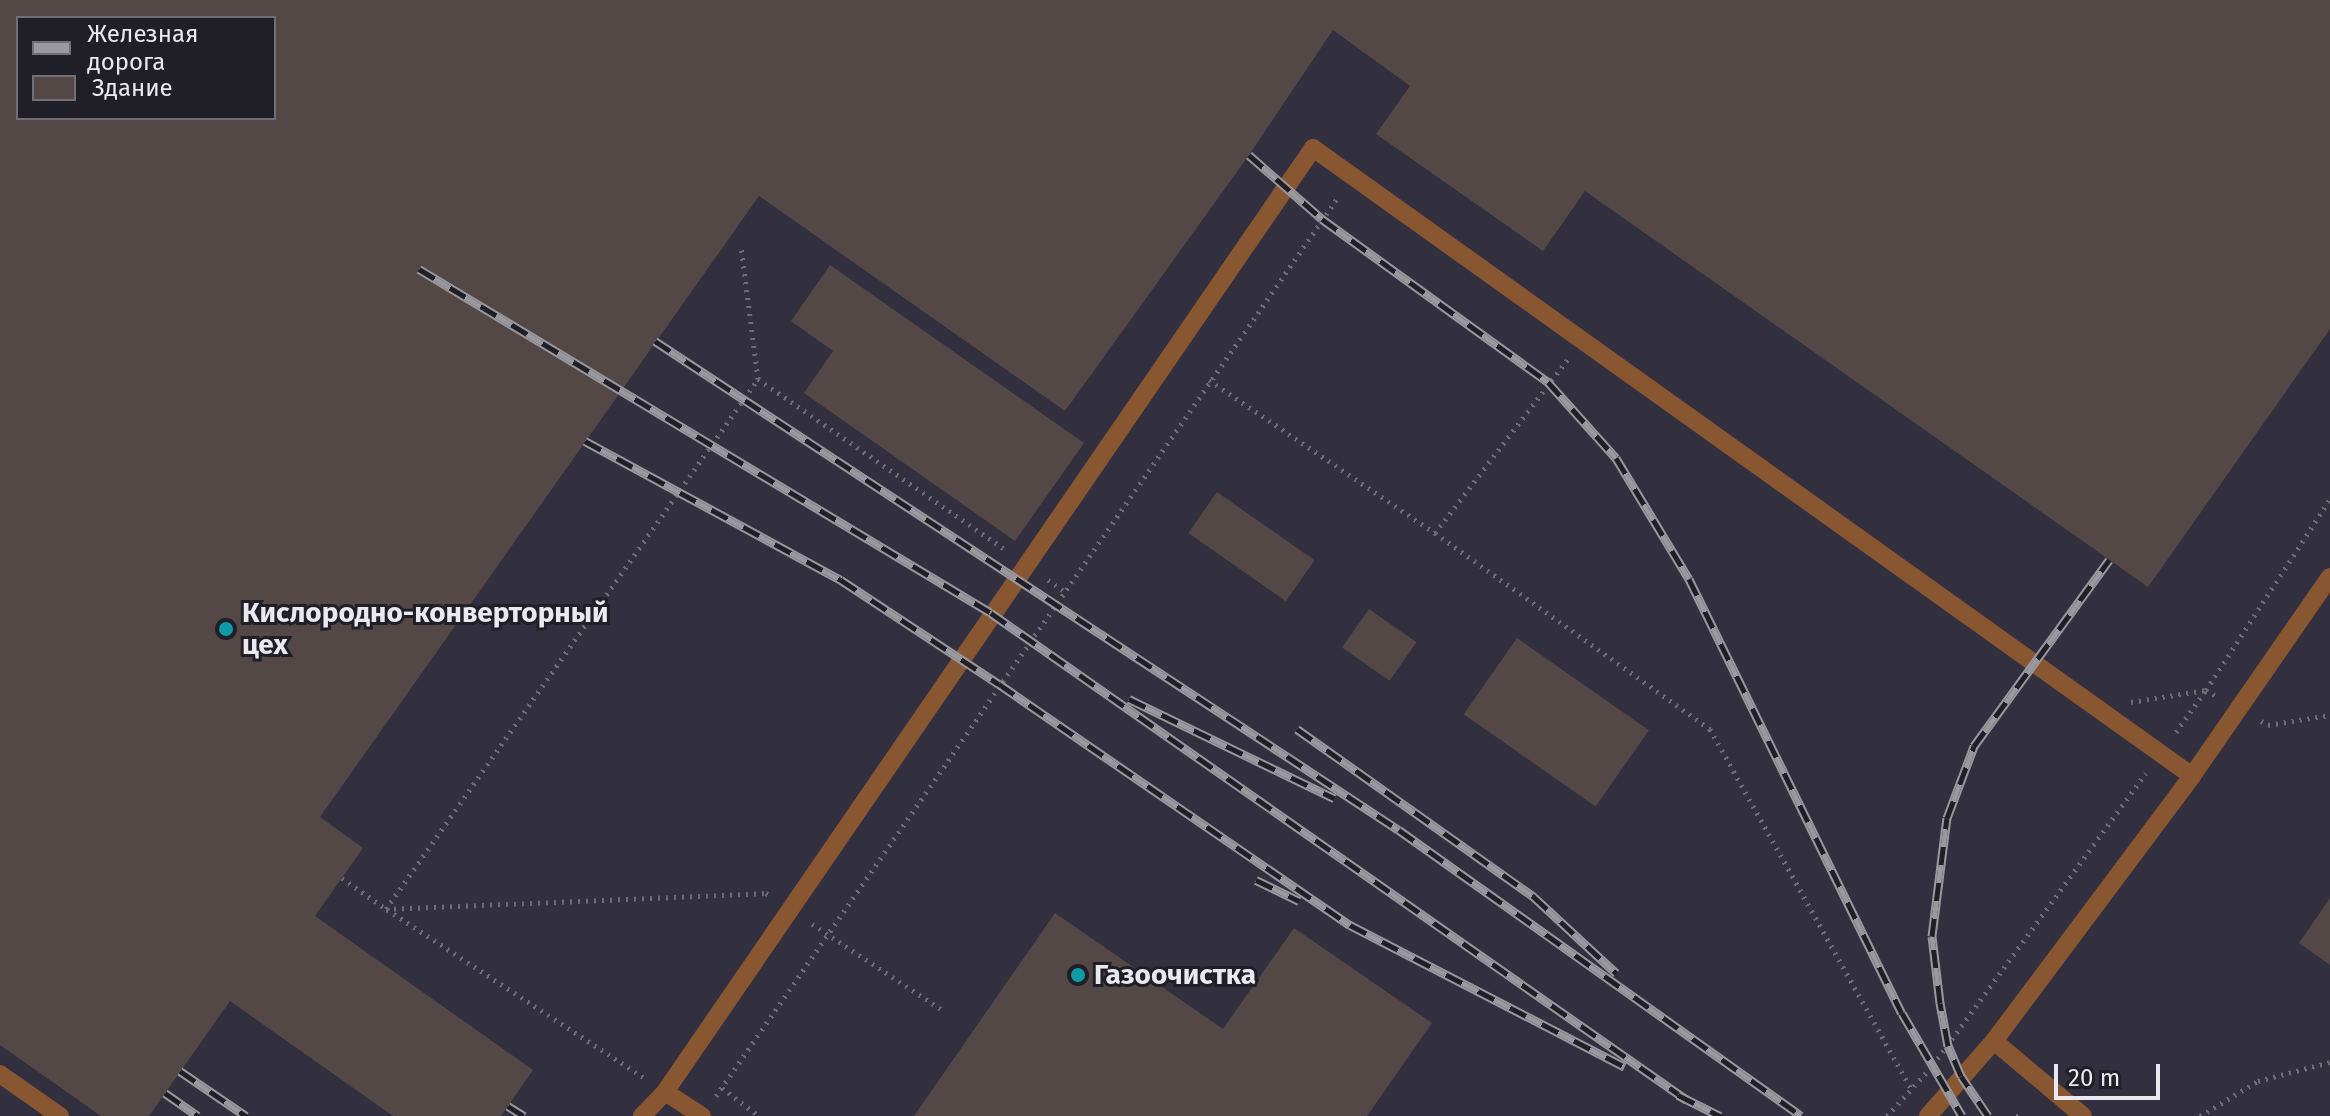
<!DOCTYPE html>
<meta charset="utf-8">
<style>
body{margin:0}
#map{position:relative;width:2330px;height:1116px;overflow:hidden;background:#292730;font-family:"Fira Sans",sans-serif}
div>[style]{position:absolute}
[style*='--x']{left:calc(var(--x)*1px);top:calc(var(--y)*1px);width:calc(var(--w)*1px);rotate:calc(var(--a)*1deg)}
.built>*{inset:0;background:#322f3e}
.building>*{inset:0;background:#534845;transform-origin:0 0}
.path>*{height:5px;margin-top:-2.5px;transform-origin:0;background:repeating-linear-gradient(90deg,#6e6c74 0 2px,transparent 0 8px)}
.lane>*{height:18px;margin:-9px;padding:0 9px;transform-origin:9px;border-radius:9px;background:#895632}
.rail>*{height:9px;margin-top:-4.5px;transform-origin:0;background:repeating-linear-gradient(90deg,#201e26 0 18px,#99989f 0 36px);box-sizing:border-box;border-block:2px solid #99989f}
.dots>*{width:22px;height:22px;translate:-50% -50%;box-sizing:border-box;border:4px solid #201e26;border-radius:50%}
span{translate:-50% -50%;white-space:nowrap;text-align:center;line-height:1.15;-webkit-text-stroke:6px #201e26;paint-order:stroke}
.poi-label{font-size:28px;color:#eae9ef;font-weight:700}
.left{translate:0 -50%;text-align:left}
.legend{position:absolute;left:16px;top:16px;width:260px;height:104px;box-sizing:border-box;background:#201e26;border:2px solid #716f76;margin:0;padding:10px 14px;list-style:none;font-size:24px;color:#eae9ef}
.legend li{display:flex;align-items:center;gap:16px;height:40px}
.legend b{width:40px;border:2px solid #716f76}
.scale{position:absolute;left:2054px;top:1064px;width:106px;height:36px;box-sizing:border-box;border:4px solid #eae9ef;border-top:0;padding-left:10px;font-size:24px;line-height:28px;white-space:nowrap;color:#eae9ef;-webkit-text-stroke:6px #201e26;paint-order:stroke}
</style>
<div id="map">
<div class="built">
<i style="clip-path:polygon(evenodd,0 0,2330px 0,2330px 1116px,0 1116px,0 0,18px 18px,274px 18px,274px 118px,18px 118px,18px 18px)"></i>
</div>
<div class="building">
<i style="clip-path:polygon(evenodd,0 0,2330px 0,2330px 329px,2148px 587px,1585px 191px,1543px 251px,1376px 134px,1410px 86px,1333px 30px,1249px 155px,1065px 411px,759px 196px,320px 817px,363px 848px,315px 916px,533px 1070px,501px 1116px,393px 1116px,230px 1001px,149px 1116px,101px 1116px,0 1045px,0 0,18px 18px,274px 18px,274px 118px,18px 118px,18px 18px)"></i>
<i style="clip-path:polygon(830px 265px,1084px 443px,1015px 541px,804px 393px,833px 351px,791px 321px)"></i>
<i style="left:1217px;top:492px;width:119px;height:50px;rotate:35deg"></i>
<i style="left:1369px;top:609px;width:58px;height:47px;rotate:35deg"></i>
<i style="left:1517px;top:638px;width:161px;height:93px;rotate:35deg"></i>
<i style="clip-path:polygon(2330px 898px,2330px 965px,2299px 943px)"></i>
<i style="clip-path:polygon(1055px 913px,1223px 1029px,1294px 928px,1432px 1023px,1367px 1116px,914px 1116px)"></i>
</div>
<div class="path">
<i style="--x:758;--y:379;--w:303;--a:34.6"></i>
<i style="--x:1209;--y:380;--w:273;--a:34.1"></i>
<i style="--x:1435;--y:533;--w:219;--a:-52.6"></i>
<i style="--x:1435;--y:533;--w:338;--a:35.5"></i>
<i style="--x:1710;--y:729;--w:412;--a:60.8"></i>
<i style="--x:1048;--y:580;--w:18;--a:34"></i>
<i style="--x:2131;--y:702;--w:76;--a:-9.1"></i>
<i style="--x:2206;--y:690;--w:228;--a:-57"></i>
<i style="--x:2261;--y:721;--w:8;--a:30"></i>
<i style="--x:2268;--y:725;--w:63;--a:-9.2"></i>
<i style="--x:2176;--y:732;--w:52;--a:-54.5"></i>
<i style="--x:2206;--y:690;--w:13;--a:32"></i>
<i style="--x:342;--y:878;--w:54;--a:35.2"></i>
<i style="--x:386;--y:909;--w:380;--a:-2.4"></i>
<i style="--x:766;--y:893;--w:6;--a:31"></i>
<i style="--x:812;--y:924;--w:154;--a:33.4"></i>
<i style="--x:1933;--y:1065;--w:361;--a:-53.9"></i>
<i style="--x:643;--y:1077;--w:307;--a:-146.8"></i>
<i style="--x:386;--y:909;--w:648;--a:-54.94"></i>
<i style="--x:758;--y:379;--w:134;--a:-97.3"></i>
<i style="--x:722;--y:1088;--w:46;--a:37.1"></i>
<i style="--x:716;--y:1096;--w:1095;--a:-55.31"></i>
<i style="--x:1887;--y:1116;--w:58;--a:-47.8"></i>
<i style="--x:2016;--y:1116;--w:6;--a:0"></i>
<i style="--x:2200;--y:1116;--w:68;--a:-31.1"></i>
<i style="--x:2258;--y:1081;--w:74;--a:-14.8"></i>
</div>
<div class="lane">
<i style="--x:1994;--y:1041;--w:116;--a:40.1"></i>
<i style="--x:0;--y:1074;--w:73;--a:35"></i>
<i style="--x:642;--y:1116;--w:33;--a:-46"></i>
<i style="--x:702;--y:1116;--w:44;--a:-147"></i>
<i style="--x:665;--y:1092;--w:1145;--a:-55.53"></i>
<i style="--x:1313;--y:148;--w:1080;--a:35.54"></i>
<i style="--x:1928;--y:1116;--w:100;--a:-48.7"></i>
<i style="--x:1994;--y:1041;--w:331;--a:-53.2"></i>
<i style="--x:2192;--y:776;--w:242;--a:-55.3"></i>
</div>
<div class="rail">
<i style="--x:1249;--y:155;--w:97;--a:41.2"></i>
<i style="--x:1322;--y:219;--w:279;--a:35.8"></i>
<i style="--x:1548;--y:382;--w:102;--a:48.2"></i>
<i style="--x:1616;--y:458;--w:141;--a:58.9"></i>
<i style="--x:1689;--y:579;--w:483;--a:63.9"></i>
<i style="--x:1902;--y:1013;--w:119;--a:59.8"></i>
<i style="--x:419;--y:269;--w:667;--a:31.02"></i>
<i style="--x:991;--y:613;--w:849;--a:34.98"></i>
<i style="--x:655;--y:341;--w:890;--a:33.32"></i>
<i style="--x:1399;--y:830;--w:493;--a:35.4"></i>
<i style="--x:585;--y:441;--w:291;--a:28.5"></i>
<i style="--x:841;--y:580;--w:189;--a:33.4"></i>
<i style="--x:999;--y:684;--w:426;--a:34.5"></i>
<i style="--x:1350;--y:925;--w:309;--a:27.3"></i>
<i style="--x:1129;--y:699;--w:228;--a:25.8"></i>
<i style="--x:1297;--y:729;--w:291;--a:35.3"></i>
<i style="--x:1534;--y:897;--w:112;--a:42.8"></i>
<i style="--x:1256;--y:880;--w:48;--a:26"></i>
<i style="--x:180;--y:1071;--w:80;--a:34.3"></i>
<i style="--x:165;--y:1093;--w:40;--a:34.9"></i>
<i style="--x:1678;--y:1095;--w:47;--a:26.6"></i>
<i style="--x:508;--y:1106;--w:19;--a:32"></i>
<i style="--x:1988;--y:1116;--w:48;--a:-124"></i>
<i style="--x:1961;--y:1076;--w:33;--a:-113"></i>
<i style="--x:1948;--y:1046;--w:44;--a:-100.5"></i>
<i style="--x:1940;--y:1003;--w:67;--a:-96.8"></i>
<i style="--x:1932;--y:936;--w:119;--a:-82.8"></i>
<i style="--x:1947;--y:818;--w:77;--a:-69.4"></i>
<i style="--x:1974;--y:746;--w:230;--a:-54"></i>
</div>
<div class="dots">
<i style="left:226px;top:629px;background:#0f9aa8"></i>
<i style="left:1078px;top:975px;background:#0f9aa8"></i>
</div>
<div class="poi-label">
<span class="left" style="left:242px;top:629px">Кислородно-конверторный<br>цех</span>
<span class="left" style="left:1094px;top:975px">Газоочистка</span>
</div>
<ul class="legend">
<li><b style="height:10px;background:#99989f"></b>Железная дорога</li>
<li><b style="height:22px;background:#534845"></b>Здание</li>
</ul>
<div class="scale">20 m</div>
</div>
